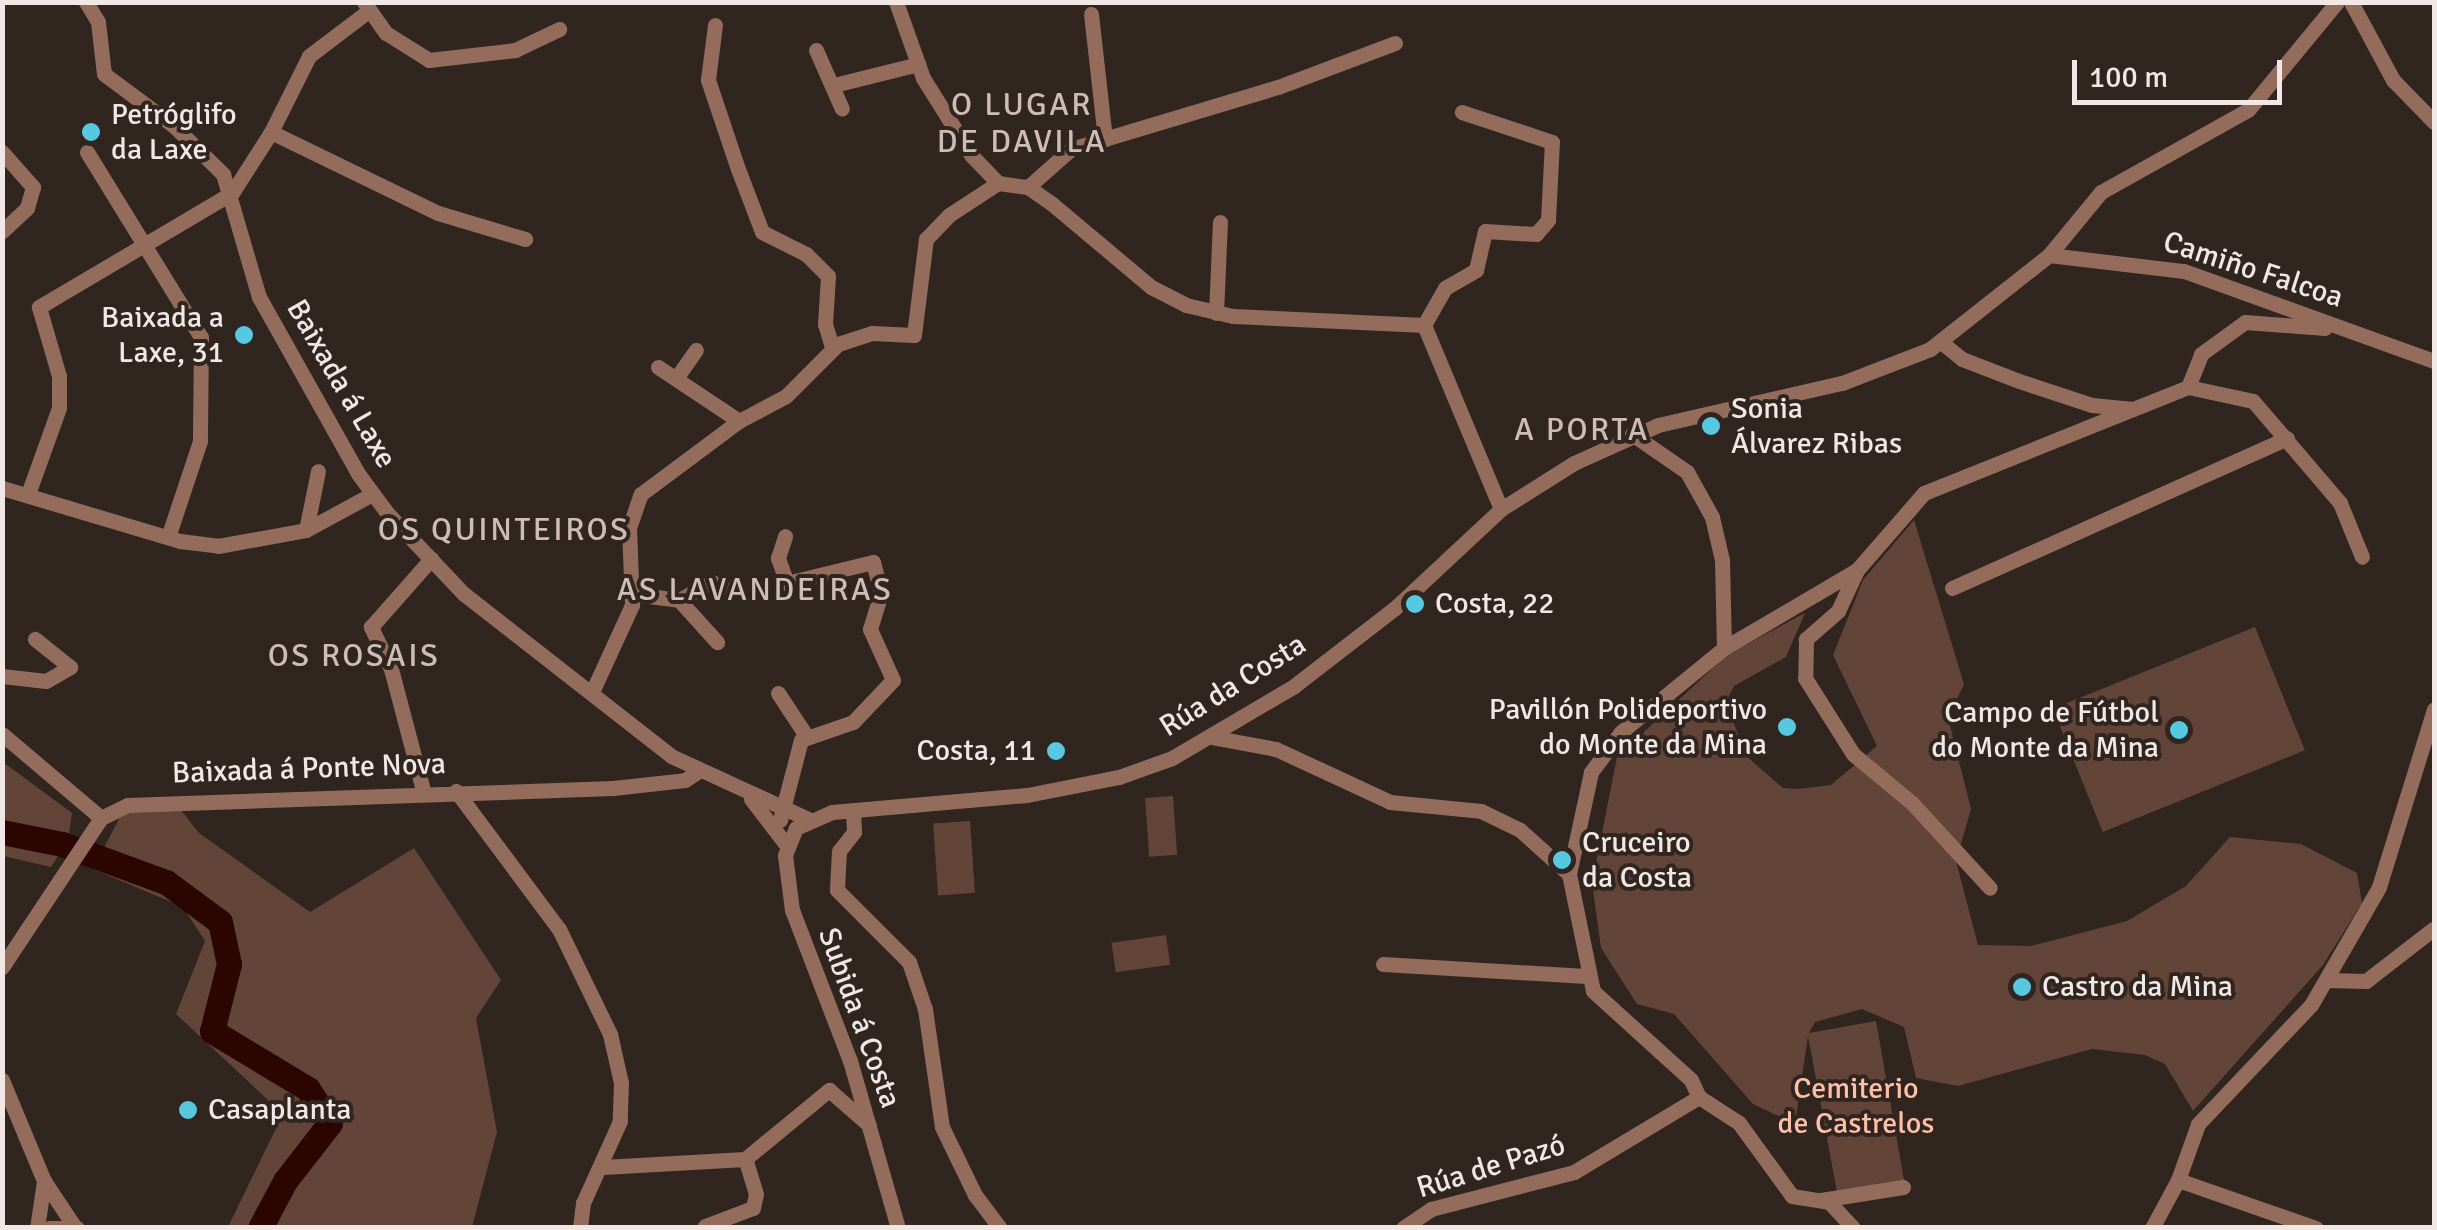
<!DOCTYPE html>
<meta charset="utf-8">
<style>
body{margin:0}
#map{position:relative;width:2437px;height:1230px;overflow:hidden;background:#312520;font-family:Signika,sans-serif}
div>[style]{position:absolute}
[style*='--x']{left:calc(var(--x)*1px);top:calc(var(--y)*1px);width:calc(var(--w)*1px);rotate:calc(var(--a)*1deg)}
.green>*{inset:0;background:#624438;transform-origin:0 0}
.river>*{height:25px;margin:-12.5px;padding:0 12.5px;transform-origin:12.5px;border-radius:12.5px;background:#2b0600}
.street>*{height:15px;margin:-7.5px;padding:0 7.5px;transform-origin:7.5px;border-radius:7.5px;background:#946c5c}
.dots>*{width:28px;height:28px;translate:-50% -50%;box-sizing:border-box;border:5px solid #312520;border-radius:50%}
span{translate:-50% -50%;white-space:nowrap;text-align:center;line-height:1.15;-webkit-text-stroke:8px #312520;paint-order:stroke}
.poi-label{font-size:30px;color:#f1e8e5}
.left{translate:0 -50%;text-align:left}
.right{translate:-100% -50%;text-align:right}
.street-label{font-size:30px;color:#f1e8e5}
.park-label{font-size:30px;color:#fdc0a7}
.neighbourhood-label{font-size:32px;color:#cdbdb6;letter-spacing:2.5px}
.frame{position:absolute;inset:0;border:5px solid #f1e8e5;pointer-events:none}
.scale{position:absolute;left:2072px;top:60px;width:210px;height:45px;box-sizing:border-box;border:5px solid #f1e8e5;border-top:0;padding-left:12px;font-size:30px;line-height:35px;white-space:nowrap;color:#f1e8e5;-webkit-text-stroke:8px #312520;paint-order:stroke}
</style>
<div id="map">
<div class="green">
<i style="clip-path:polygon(1914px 520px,1964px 684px,1948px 718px,1971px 809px,1956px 861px,1978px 945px,2031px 946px,2127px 921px,2186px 886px,2230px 837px,2301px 844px,2357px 873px,2362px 903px,2323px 965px,2193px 1111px,2165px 1064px,2145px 1055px,2092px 1049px,1958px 1086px,1916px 1078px,1904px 1027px,1862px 1009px,1815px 1022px,1809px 1033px,1876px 1021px,1904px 1180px,1837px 1192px,1808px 1036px,1795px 1124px,1753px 1104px,1674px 1014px,1637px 1004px,1601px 948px,1592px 883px,1617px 757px,1727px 655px,1805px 613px,1786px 657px,1734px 686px,1726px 702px,1746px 756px,1783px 788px,1798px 789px,1831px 785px,1877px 746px,1833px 655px,1863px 580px)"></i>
<i style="left:2255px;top:627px;width:133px;height:218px;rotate:68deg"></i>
<i style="clip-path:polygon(3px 762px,72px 813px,68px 841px,51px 867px,3px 856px)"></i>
<i style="left:1173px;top:796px;width:59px;height:28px;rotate:86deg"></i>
<i style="clip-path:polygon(177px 805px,199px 833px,310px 912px,414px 848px,501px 980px,476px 1018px,497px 1132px,472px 1227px,228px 1227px,283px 1114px,176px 1014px,205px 941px,183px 907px,93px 869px,122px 813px)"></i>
<i style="left:970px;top:821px;width:72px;height:37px;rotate:86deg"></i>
<i style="left:1166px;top:935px;width:30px;height:55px;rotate:82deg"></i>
</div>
<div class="river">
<i style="--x:2;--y:832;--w:61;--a:11.3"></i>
<i style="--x:62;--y:844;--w:111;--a:20.1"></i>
<i style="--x:166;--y:882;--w:67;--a:36.5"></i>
<i style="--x:220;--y:922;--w:43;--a:77.9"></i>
<i style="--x:229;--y:964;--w:69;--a:104.2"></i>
<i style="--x:212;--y:1031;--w:112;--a:31.1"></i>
<i style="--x:308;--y:1089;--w:40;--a:57.1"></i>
<i style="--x:330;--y:1123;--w:73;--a:127.8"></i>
<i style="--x:285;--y:1181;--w:53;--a:118"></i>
</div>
<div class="street">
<i style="--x:86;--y:2;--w:23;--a:59"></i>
<i style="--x:98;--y:22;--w:52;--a:83.4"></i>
<i style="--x:104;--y:74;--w:87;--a:36.6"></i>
<i style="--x:174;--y:126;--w:69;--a:44.4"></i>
<i style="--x:223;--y:174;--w:128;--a:73.7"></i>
<i style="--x:259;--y:297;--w:204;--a:60.7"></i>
<i style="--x:359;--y:475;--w:49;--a:53.4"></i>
<i style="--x:388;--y:514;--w:110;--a:46.5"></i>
<i style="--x:464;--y:594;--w:263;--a:38"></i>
<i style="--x:671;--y:756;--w:151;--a:24.7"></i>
<i style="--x:364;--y:2;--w:38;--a:55"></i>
<i style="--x:386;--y:33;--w:51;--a:32.1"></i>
<i style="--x:429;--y:60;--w:87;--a:-6.6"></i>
<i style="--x:515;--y:50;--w:49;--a:-25.5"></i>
<i style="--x:896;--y:2;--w:81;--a:70.4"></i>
<i style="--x:923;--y:78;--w:92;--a:57.9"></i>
<i style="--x:972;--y:156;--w:37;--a:46"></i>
<i style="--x:998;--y:183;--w:30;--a:8"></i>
<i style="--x:1028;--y:187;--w:28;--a:35"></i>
<i style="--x:1051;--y:203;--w:131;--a:40"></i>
<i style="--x:1151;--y:287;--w:39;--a:27"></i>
<i style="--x:1186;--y:305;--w:48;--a:13.2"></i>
<i style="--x:1233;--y:316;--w:191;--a:2.7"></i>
<i style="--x:1424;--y:325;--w:199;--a:67.3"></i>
<i style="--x:2351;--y:2;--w:89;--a:61.7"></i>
<i style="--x:2393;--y:80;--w:59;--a:45.7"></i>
<i style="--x:1091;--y:14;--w:126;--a:83.6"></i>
<i style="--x:715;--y:25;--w:55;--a:97.3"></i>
<i style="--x:708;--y:80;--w:94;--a:71.4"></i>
<i style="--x:738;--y:169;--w:67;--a:69.1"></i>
<i style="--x:762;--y:232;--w:49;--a:26.6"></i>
<i style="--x:806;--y:254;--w:31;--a:45"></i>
<i style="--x:828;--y:276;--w:48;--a:93.6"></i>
<i style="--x:825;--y:324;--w:24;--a:73"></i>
<i style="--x:816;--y:50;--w:64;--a:66.2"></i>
<i style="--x:834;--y:85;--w:87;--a:-14"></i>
<i style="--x:271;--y:132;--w:85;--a:-63.4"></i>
<i style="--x:309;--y:56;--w:73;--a:-37.2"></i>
<i style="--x:2;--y:152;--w:47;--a:48.5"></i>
<i style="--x:33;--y:187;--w:22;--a:106"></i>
<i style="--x:27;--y:208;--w:34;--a:137"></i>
<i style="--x:87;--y:152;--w:217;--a:58.4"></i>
<i style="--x:201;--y:337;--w:104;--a:90.6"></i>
<i style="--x:200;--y:441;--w:101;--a:108.4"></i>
<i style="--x:1028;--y:187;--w:57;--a:-41.5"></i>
<i style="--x:1071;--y:149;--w:216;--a:-16.7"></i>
<i style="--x:1278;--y:87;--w:125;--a:-20.6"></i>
<i style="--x:2049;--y:255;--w:136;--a:6.8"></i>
<i style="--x:2184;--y:271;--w:266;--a:19.8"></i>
<i style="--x:1216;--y:313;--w:91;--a:-87.5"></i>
<i style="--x:1424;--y:325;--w:43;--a:-60.4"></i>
<i style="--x:1445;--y:288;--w:36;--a:-30"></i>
<i style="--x:1476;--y:270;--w:40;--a:-77"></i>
<i style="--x:1485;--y:231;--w:51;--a:3.4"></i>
<i style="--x:1536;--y:234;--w:18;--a:-49"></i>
<i style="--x:1548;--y:220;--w:78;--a:-87.1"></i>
<i style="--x:1552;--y:142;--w:95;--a:-161.6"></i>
<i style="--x:1941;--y:342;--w:27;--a:39"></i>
<i style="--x:1962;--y:359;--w:61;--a:21.1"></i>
<i style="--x:2019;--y:381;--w:77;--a:18.2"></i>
<i style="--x:2092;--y:405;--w:41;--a:5.6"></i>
<i style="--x:658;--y:367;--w:97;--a:33.7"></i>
<i style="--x:677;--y:377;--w:33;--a:-55"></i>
<i style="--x:2188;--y:387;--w:35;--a:-68"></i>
<i style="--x:2201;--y:354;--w:54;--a:-36"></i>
<i style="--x:2245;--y:322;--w:80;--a:4.3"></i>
<i style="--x:1632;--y:434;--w:67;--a:34.6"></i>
<i style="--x:1687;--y:472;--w:51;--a:60.9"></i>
<i style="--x:1712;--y:517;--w:44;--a:76.9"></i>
<i style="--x:1722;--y:560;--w:88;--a:88.7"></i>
<i style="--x:2;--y:488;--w:186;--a:16.6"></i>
<i style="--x:180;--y:541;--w:38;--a:7"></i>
<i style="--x:218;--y:546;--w:89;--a:-10.3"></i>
<i style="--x:306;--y:530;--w:75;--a:-28.6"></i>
<i style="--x:28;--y:494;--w:91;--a:-70.2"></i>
<i style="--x:59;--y:408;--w:32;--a:-90"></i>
<i style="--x:59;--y:376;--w:72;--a:-106.2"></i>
<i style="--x:39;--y:307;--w:224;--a:-30.6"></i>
<i style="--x:232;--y:193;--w:72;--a:-57.4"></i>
<i style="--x:271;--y:132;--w:186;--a:25.9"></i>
<i style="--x:438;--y:213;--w:91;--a:16.6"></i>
<i style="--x:306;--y:530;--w:60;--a:-78.5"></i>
<i style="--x:1857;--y:570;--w:45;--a:114.9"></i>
<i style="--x:1838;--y:611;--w:43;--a:138.8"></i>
<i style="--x:1806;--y:639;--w:39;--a:91"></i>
<i style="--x:1805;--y:678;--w:90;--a:57.7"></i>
<i style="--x:1853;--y:754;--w:77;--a:39.7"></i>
<i style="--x:1912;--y:803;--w:115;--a:47.5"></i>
<i style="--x:1952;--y:588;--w:367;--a:-24.1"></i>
<i style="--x:633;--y:594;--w:46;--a:7.4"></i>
<i style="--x:679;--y:600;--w:57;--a:47.9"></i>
<i style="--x:679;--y:600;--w:37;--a:-29"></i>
<i style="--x:711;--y:582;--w:16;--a:22"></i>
<i style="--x:2;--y:676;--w:44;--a:6.5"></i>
<i style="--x:46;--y:681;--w:28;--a:-30"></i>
<i style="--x:70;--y:667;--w:45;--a:-141.3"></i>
<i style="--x:593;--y:690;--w:94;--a:-65.4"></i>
<i style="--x:632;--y:605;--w:77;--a:-92.2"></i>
<i style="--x:629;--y:528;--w:36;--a:-71"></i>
<i style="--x:641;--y:494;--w:122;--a:-36.7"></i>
<i style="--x:739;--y:421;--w:53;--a:-28"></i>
<i style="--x:786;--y:396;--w:74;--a:-45"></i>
<i style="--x:838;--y:344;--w:36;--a:-18"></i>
<i style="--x:872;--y:333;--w:42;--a:2.7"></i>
<i style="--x:914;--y:335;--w:97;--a:-82.9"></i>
<i style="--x:926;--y:239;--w:33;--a:-46"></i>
<i style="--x:949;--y:215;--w:59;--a:-33.1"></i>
<i style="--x:778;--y:693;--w:53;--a:56.6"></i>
<i style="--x:2;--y:734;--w:130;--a:40.3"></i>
<i style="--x:1211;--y:737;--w:66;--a:10.5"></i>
<i style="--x:1276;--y:749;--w:126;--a:24.9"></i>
<i style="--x:1390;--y:802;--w:91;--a:5.6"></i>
<i style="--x:1481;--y:811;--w:43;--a:26"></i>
<i style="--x:1520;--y:830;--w:66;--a:41.9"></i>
<i style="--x:1569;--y:874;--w:119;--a:78.4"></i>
<i style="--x:1593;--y:991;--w:132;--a:42.2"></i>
<i style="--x:1691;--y:1080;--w:19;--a:65"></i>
<i style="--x:423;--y:790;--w:125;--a:-104.8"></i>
<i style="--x:391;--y:669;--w:47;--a:-115.5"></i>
<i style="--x:371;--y:627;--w:91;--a:-48.6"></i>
<i style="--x:456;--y:791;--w:172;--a:53.3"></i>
<i style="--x:559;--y:929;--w:117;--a:64.1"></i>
<i style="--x:610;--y:1034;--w:50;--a:77.3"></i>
<i style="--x:621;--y:1083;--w:38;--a:92"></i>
<i style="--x:620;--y:1121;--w:90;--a:114.3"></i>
<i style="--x:583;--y:1203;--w:25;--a:97"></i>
<i style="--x:751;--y:799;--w:59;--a:52.5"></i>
<i style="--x:853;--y:811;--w:21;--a:87"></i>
<i style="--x:854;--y:832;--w:24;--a:128"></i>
<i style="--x:839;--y:851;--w:39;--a:93"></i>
<i style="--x:837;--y:890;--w:102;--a:45"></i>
<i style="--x:909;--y:962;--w:50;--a:71.2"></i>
<i style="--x:925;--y:1009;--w:119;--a:81.8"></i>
<i style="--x:942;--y:1127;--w:76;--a:64.1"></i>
<i style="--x:975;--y:1195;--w:41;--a:52.9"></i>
<i style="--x:780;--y:820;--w:83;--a:-75.3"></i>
<i style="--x:801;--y:740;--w:55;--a:-19.1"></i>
<i style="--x:853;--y:722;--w:58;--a:-46.4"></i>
<i style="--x:893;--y:680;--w:56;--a:-114.3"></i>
<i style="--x:870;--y:629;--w:39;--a:-73"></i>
<i style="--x:881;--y:592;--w:31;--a:-105"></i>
<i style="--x:873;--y:562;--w:89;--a:166.3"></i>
<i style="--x:787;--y:583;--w:27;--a:-110"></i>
<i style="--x:778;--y:558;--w:23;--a:-72"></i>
<i style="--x:1569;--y:874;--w:104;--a:-77.8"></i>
<i style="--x:1591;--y:772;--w:50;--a:-53.1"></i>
<i style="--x:1621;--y:732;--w:133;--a:-39.2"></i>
<i style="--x:1724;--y:648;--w:154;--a:-30.4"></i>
<i style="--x:1857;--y:570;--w:102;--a:-49"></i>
<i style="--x:1924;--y:493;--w:225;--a:-21.9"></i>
<i style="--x:2133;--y:409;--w:59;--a:-21.8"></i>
<i style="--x:2188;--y:387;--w:66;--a:12.2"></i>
<i style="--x:2253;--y:401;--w:134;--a:49.5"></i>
<i style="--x:2340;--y:503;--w:58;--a:67.8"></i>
<i style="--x:1383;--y:964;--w:203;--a:3.4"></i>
<i style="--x:2;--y:967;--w:179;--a:-56.4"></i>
<i style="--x:101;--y:818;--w:30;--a:-26"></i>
<i style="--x:128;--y:805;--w:485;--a:-2"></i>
<i style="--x:613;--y:788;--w:72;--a:-6.3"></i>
<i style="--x:685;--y:780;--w:17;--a:-33"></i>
<i style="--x:2326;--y:980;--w:40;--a:1.4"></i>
<i style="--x:2366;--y:981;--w:85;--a:-37.8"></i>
<i style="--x:2;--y:1080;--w:109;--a:67.4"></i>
<i style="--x:44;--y:1181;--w:54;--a:56.3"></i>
<i style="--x:1699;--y:1097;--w:48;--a:33"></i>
<i style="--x:1739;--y:1123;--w:90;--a:54"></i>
<i style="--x:1792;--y:1196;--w:37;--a:9"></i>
<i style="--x:1829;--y:1202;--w:35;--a:47"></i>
<i style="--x:603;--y:1167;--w:142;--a:-3.2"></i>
<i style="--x:745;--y:1159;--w:109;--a:-39.4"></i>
<i style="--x:829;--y:1090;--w:53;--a:41.2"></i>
<i style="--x:2178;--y:1180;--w:59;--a:-70.3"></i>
<i style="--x:2198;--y:1124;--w:164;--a:-46.5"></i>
<i style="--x:2311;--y:1005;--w:136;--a:-60"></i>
<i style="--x:2379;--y:887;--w:186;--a:-72.8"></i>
<i style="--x:1821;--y:1200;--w:83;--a:-9"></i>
<i style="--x:705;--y:1226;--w:51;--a:-20.6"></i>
<i style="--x:753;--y:1208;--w:14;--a:-78"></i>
<i style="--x:756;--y:1194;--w:37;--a:-107"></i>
<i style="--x:37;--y:1228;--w:48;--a:-81.5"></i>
<i style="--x:49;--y:1228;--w:28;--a:0"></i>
<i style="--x:898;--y:1228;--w:174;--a:-106"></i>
<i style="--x:850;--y:1061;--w:162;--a:-111"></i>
<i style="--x:792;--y:910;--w:55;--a:-97.3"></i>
<i style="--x:785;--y:855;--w:29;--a:-68"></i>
<i style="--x:796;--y:828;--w:39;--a:-24"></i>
<i style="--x:832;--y:812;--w:196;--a:-5"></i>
<i style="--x:1027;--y:795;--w:94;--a:-11.1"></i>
<i style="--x:1119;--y:777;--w:56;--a:-19.7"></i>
<i style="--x:1172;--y:758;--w:142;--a:-30.5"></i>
<i style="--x:1294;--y:686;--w:128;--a:-37.7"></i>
<i style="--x:1395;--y:608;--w:145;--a:-43"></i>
<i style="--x:1501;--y:509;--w:86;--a:-32.2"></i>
<i style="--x:1574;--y:463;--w:92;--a:-24.3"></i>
<i style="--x:1658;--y:425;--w:189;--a:-12.9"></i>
<i style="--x:1842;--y:383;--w:94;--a:-21.1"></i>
<i style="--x:1930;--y:349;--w:152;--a:-38.3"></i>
<i style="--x:2049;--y:255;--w:82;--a:-50.5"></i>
<i style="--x:2101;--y:192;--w:168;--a:-29.2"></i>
<i style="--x:2248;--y:110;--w:140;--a:-50.5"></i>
<i style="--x:1403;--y:1228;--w:34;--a:-34"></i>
<i style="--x:1431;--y:1209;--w:148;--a:-14.5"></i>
<i style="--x:1574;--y:1172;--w:146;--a:-31"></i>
<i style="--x:2152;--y:1228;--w:55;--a:-61.6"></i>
<i style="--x:2178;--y:1180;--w:146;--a:19.2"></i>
</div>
<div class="dots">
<i style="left:91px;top:132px;background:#56c9e1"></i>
<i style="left:244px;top:335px;background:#56c9e1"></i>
<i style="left:1711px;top:426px;background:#56c9e1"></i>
<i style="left:1415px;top:604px;background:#56c9e1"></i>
<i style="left:1787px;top:727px;background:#56c9e1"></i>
<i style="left:2179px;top:730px;background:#56c9e1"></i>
<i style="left:1056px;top:751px;background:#56c9e1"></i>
<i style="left:1562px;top:860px;background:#56c9e1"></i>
<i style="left:2022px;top:987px;background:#56c9e1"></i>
<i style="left:188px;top:1110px;background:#56c9e1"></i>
</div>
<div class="poi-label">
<span class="left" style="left:111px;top:132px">Petróglifo<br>da Laxe</span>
<span class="right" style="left:224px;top:335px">Baixada a<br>Laxe, 31</span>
<span class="left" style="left:1731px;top:426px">Sonia<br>Álvarez Ribas</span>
<span class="left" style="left:1435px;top:604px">Costa, 22</span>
<span class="right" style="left:1767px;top:727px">Pavillón Polideportivo<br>do Monte da Mina</span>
<span class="right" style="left:2159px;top:730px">Campo de Fútbol<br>do Monte da Mina</span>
<span class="right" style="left:1036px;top:751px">Costa, 11</span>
<span class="left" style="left:1582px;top:860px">Cruceiro<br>da Costa</span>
<span class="left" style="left:2042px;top:987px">Castro da Mina</span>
<span class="left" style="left:208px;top:1110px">Casaplanta</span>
</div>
<div class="street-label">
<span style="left:2253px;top:270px;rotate:18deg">Camiño Falcoa</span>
<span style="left:341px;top:384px;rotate:60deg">Baixada á Laxe</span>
<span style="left:1233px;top:686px;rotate:-32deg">Rúa da Costa</span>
<span style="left:309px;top:769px;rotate:-2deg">Baixada á Ponte Nova</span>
<span style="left:859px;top:1018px;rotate:70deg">Subida á Costa</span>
<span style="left:1491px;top:1167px;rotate:-17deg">Rúa de Pazó</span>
</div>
<div class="park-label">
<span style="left:1856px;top:1106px">Cemiterio<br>de Castrelos</span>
</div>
<div class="neighbourhood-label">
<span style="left:1022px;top:124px">O LUGAR<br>DE DAVILA</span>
<span style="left:1582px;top:430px">A PORTA</span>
<span style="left:504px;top:530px">OS QUINTEIROS</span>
<span style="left:755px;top:590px">AS LAVANDEIRAS</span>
<span style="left:354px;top:656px">OS ROSAIS</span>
</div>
<div class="frame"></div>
<div class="scale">100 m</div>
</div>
